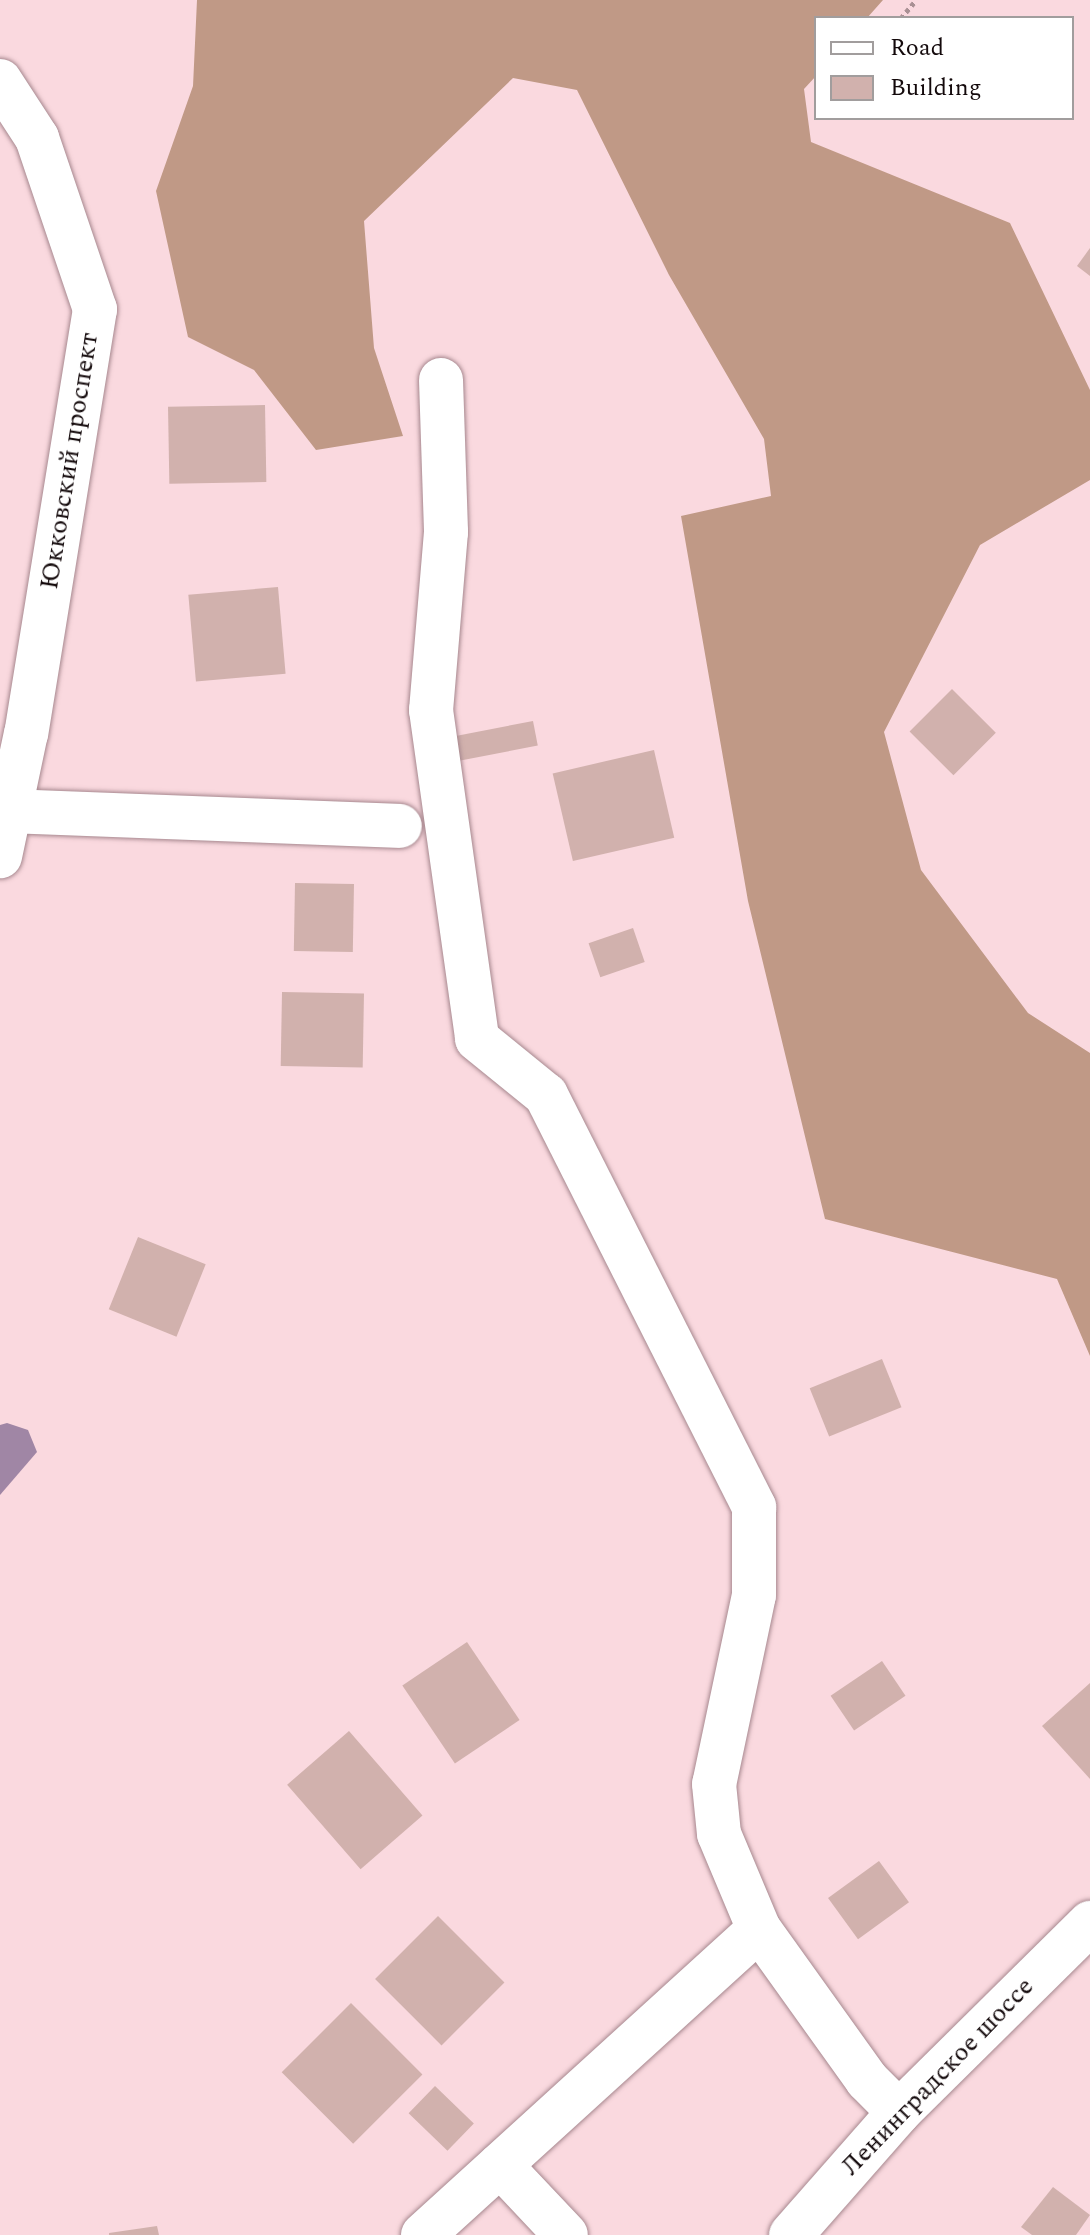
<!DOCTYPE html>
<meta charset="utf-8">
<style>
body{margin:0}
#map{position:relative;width:1090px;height:2235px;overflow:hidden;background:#fad9df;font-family:Spectral,serif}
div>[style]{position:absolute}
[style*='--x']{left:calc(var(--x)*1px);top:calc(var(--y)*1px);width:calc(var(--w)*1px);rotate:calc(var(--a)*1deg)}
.forest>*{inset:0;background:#c09986}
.water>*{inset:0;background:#a086a5}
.building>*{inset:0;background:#d1b1ad;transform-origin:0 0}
.path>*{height:5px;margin-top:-2.5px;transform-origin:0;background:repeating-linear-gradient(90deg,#a99094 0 4px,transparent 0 8px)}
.roads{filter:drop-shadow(0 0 2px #a7888f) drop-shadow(0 0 2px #a7888f)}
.minor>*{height:44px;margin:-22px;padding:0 22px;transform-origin:22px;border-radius:22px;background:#fff}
.major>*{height:44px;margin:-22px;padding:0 22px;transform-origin:22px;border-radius:22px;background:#fff}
span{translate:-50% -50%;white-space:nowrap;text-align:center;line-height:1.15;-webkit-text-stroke:6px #fff;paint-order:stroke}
.street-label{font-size:26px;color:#13090b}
.legend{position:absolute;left:814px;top:16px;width:260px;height:104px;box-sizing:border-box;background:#fff;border:2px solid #a19d9d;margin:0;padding:10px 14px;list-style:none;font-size:24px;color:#13090b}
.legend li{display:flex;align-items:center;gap:16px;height:40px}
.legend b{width:40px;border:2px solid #a19d9d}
</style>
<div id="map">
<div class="forest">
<i style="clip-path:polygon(197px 0,883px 0,867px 18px,816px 18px,816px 76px,804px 89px,811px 142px,1010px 223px,1090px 390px,1090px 480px,980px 545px,884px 732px,921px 870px,1028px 1013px,1090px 1053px,1090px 1356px,1057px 1279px,825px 1219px,748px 901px,681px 516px,771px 496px,764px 439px,669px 275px,577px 90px,513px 78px,364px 221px,374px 348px,403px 436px,316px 450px,254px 370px,188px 337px,156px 191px,193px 86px)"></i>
</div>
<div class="water">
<i style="clip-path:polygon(7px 1423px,28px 1430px,37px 1452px,0 1495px,0 1425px)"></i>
</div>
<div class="building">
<i style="clip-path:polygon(1090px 248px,1090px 276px,1077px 266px)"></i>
<i style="left:265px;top:405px;width:77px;height:97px;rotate:89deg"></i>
<i style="left:278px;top:587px;width:87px;height:90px;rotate:85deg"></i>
<i style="left:952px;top:689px;width:62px;height:60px;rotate:45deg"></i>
<i style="left:533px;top:721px;width:25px;height:80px;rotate:79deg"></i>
<i style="left:654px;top:750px;width:90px;height:104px;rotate:77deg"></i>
<i style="left:295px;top:883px;width:59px;height:68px;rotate:1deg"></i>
<i style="left:633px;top:928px;width:36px;height:47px;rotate:71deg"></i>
<i style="left:282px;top:992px;width:82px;height:74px;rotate:1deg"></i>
<i style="left:138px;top:1237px;width:73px;height:78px;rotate:22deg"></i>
<i style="left:882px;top:1359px;width:52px;height:78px;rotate:68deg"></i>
<i style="left:467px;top:1642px;width:94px;height:78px;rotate:56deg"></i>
<i style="left:882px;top:1661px;width:42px;height:62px;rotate:56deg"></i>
<i style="clip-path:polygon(1090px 1683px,1090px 1779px,1042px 1726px)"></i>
<i style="left:349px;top:1731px;width:112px;height:82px;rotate:49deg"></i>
<i style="left:879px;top:1861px;width:51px;height:63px;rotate:54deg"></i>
<i style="left:438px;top:1916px;width:94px;height:89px;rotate:45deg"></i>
<i style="left:351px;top:2003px;width:101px;height:98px;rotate:45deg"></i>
<i style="left:435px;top:2086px;width:54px;height:38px;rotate:44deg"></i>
<i style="clip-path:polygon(1053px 2187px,1090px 2215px,1076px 2235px,1032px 2235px,1021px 2227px)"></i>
<i style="clip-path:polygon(157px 2226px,159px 2235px,109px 2235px,109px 2233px)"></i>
</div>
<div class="path">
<i style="--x:901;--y:18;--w:23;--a:-50"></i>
</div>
<div class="roads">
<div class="minor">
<i style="--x:0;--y:81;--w:68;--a:57"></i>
<i style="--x:37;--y:138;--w:181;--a:71.3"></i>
<i style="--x:95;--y:309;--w:430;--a:99.2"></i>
<i style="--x:26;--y:733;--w:126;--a:101.9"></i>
<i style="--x:441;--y:380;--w:152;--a:88.1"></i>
<i style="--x:446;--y:532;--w:179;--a:94.8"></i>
<i style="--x:431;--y:710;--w:332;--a:82"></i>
<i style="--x:477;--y:1039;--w:89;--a:39.1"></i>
<i style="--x:546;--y:1095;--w:462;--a:63.2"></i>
<i style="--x:754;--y:1507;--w:88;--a:90"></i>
<i style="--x:754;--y:1595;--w:193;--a:101.9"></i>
<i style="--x:714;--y:1784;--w:50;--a:84.3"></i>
<i style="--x:719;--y:1834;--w:103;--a:67.2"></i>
<i style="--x:759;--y:1929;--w:186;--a:54.4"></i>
<i style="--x:867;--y:2080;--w:45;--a:45"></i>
<i style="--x:10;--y:811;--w:390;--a:2.2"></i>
<i style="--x:500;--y:2165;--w:96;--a:46.7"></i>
<i style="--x:423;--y:2235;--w:454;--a:-42.3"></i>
</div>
<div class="major">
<i style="--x:791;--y:2235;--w:164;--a:-48.7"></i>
<i style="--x:899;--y:2112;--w:269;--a:-44.7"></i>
</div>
</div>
<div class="street-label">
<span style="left:70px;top:461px;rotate:-81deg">Юкковский проспект</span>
<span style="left:938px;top:2077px;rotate:-46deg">Ленинградское шоссе</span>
</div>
<ul class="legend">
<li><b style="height:10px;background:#fff"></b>Road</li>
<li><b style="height:22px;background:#d1b1ad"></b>Building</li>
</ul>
</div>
